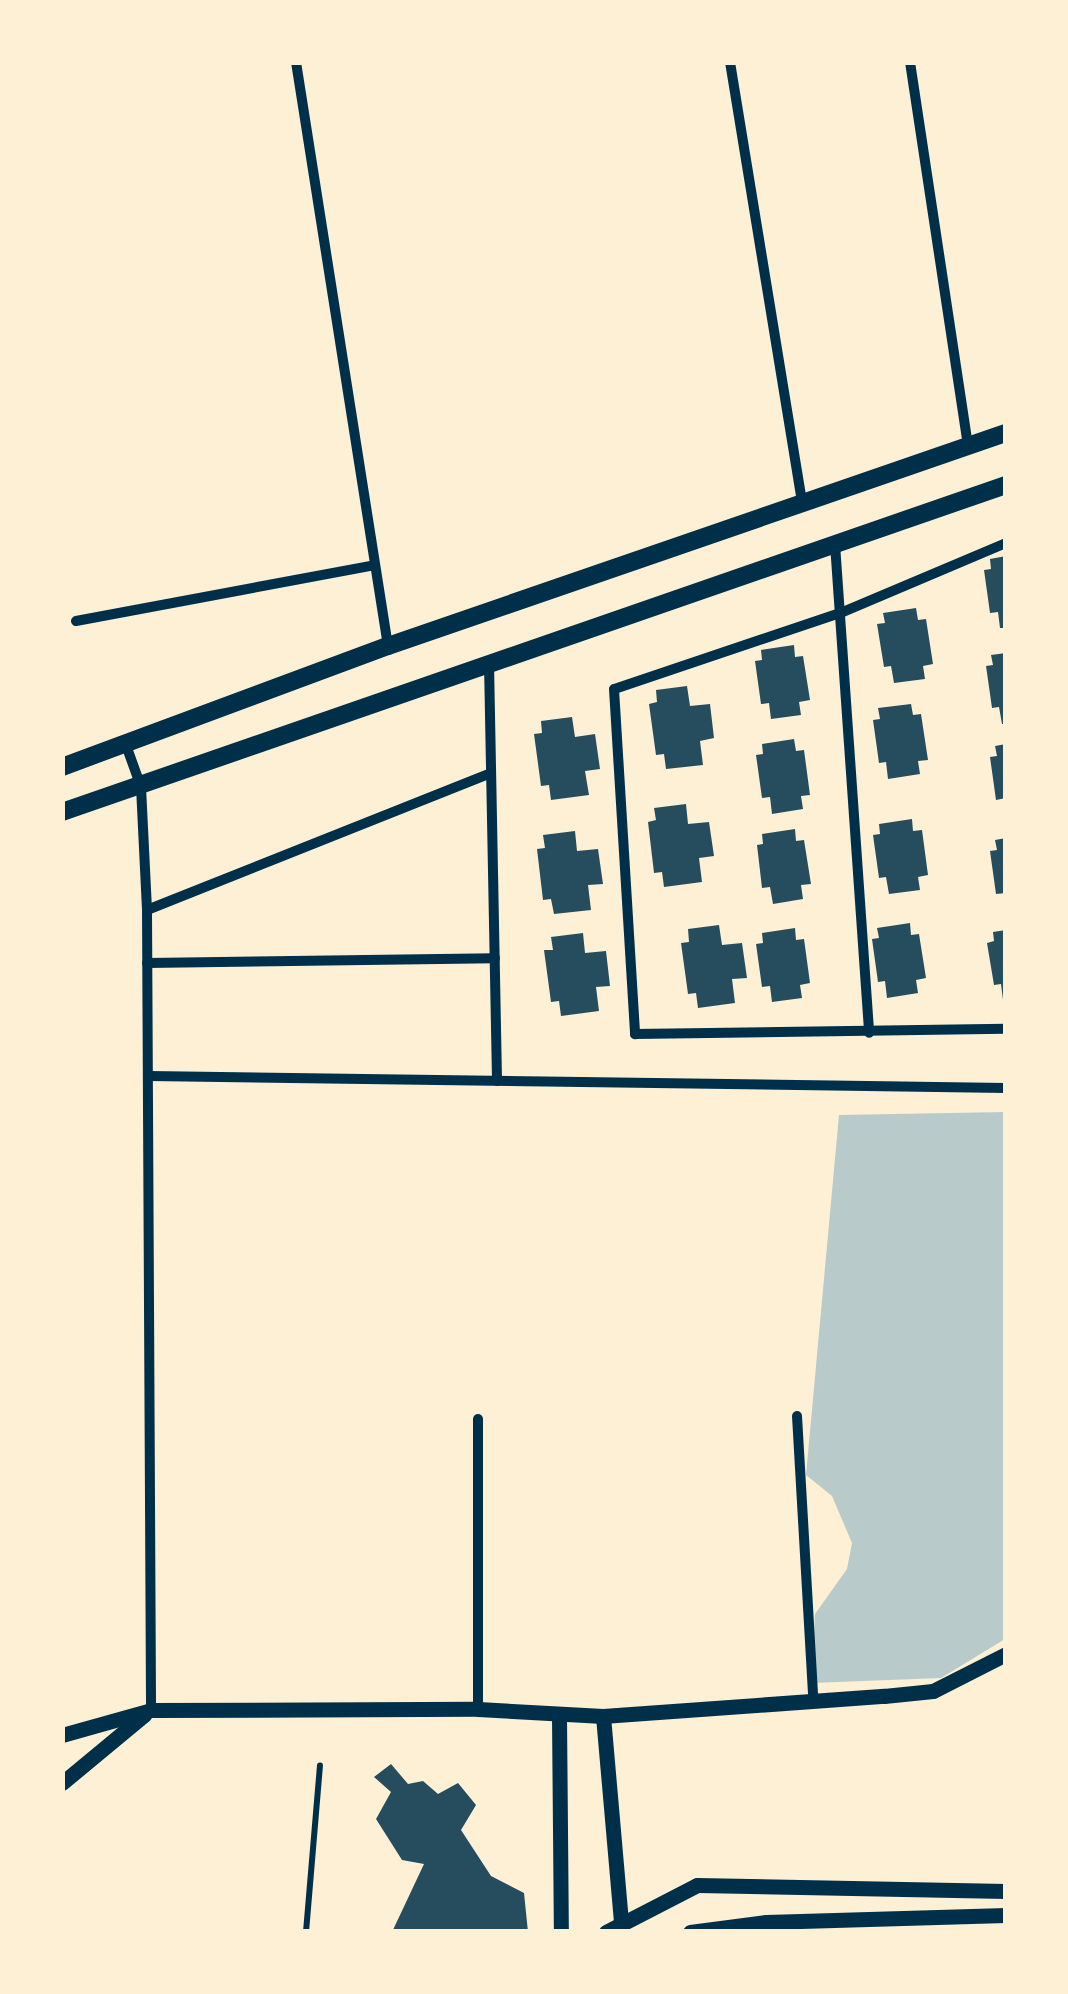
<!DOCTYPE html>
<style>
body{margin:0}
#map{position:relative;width:1068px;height:1994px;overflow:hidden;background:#fdf0d5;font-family:Helvetica,sans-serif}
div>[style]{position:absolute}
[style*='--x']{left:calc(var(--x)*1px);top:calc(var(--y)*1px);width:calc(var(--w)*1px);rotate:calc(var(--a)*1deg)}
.green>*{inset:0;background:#b9caca}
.building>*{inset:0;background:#264d5e}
.service>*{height:6px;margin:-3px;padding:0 3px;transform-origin:3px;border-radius:3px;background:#003049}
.minor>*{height:10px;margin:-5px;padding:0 5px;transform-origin:5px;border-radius:5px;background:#003049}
.tertiary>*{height:15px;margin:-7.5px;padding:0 7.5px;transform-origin:7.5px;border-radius:7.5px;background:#003049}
.secondary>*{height:18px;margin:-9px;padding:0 9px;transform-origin:9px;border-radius:9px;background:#003049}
span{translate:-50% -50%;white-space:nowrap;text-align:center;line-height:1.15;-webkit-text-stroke:10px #fdf0d5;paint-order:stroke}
.frame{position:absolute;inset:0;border:65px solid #fdf0d5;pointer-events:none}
</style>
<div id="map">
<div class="green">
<i style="clip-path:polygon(1005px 1112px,1005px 1639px,941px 1678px,812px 1683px,815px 1614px,847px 1569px,852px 1543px,832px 1496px,806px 1475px,839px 1115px)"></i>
</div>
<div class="building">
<i style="clip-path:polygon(1006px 556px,1006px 628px,1000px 628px,998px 612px,990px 613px,984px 570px,991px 569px,990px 559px)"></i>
<i style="clip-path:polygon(916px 608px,918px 620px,926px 619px,933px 664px,923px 666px,925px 679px,894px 683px,891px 666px,884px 667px,877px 624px,885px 623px,883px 613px)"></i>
<i style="clip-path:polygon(794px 645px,795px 657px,803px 656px,810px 700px,799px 702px,801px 715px,771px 719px,769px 703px,761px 704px,755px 661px,762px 660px,761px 650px)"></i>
<i style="clip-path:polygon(1006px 653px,1006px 724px,1002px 724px,999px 707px,992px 708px,986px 666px,993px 665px,991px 655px)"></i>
<i style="clip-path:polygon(687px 686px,690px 706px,710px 704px,714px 738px,700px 741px,703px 765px,666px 769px,664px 754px,656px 755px,649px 704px,657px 702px,656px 690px)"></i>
<i style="clip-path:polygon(911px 704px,913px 715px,921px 714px,928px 760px,918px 761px,920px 774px,888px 779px,886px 762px,879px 763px,873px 720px,880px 719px,878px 708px)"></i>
<i style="clip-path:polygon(572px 717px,575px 737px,595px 734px,600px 769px,585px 771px,589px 795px,551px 800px,549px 785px,541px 786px,534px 734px,542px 733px,541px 721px)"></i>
<i style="clip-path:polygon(794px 739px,796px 751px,804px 750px,810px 795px,801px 796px,803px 809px,772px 814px,770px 797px,762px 798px,756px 755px,763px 754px,762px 744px)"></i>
<i style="clip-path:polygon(1006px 744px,1006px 798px,996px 800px,990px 757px,997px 756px,995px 746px)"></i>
<i style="clip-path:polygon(686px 804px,688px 824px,709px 822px,714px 856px,699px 858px,702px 882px,664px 887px,662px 872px,654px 873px,648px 822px,656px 820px,654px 808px)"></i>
<i style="clip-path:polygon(912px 819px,913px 831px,922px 830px,928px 875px,918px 877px,920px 890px,889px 894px,886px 877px,879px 878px,873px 835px,880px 834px,879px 824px)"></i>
<i style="clip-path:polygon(795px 829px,796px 841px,804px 840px,811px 884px,801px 885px,803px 899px,773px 904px,770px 887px,762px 888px,757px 845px,763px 844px,762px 834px)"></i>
<i style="clip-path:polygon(575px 831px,577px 851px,598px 849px,603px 884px,588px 885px,591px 910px,554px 914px,551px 899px,543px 900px,537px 849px,545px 848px,543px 835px)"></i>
<i style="clip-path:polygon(1006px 838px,1006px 893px,996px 894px,990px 851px,997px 850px,995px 840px)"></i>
<i style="clip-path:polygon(910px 923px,911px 935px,919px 934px,926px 978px,916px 980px,918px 993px,887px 998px,885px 981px,878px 982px,872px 939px,879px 938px,877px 928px)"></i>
<i style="clip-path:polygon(719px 925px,722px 945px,742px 943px,747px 978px,732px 979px,735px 1003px,698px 1008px,696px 993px,688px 994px,681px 943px,689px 942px,688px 929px)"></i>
<i style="clip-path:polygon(795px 928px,796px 940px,804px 939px,810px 983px,800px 985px,802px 998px,772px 1002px,770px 986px,762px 987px,756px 944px,763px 943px,762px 933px)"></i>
<i style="clip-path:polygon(1006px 930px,1006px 1000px,1003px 1000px,1001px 984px,994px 985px,987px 943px,994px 941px,993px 932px)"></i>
<i style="clip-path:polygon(583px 933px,585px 953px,606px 951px,610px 986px,596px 987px,599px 1011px,561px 1016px,559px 1001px,551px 1002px,544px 950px,553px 950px,551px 937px)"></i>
<i style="clip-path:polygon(391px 1764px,408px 1784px,423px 1781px,438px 1794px,458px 1783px,476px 1805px,461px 1830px,491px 1876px,524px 1893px,528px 1932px,392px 1932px,424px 1864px,402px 1860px,376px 1819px,391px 1792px,374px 1777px)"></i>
</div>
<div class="service">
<i style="--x:306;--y:1932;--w:167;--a:-85.2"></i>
</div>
<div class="minor">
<i style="--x:296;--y:62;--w:591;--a:81.05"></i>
<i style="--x:730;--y:62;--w:448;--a:80.7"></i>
<i style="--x:910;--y:62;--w:388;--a:81.4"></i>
<i style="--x:1006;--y:543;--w:180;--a:157.1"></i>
<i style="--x:840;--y:613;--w:238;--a:161.4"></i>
<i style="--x:614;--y:689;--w:346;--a:86.5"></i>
<i style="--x:635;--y:1034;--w:371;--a:-0.8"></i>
<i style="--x:835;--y:544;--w:490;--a:86"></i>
<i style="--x:76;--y:621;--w:304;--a:-10.6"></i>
<i style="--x:489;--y:663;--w:418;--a:88.9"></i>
<i style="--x:126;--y:745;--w:45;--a:70.3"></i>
<i style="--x:141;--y:787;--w:123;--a:87.2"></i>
<i style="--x:147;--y:910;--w:800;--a:89.71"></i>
<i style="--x:147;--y:910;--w:370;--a:-21.7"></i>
<i style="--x:147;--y:963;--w:348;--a:-0.8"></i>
<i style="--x:149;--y:1076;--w:857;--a:0.8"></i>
<i style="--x:797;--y:1416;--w:281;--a:86.7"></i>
<i style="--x:478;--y:1419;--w:290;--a:90"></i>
</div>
<div class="tertiary">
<i style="--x:559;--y:1716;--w:216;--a:89.5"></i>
<i style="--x:603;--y:1716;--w:207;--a:85"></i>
<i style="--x:62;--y:1735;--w:92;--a:-15.7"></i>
<i style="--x:151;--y:1710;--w:327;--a:-0.2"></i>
<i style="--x:478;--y:1709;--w:125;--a:3.2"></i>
<i style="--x:603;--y:1716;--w:282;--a:-4.1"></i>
<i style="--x:884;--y:1696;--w:49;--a:-5.8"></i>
<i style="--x:933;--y:1691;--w:82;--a:-26.9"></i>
<i style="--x:62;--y:1783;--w:107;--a:-39.7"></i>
<i style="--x:606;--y:1932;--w:102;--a:-27.3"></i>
<i style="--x:697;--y:1885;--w:309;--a:1.1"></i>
<i style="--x:690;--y:1932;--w:77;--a:-7.5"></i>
<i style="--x:766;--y:1922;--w:240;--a:-1.7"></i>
</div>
<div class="secondary">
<i style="--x:62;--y:767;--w:348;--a:-20.4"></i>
<i style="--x:388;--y:646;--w:654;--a:-19.02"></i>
<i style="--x:62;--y:812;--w:999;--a:-19.11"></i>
</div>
<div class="frame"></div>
</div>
